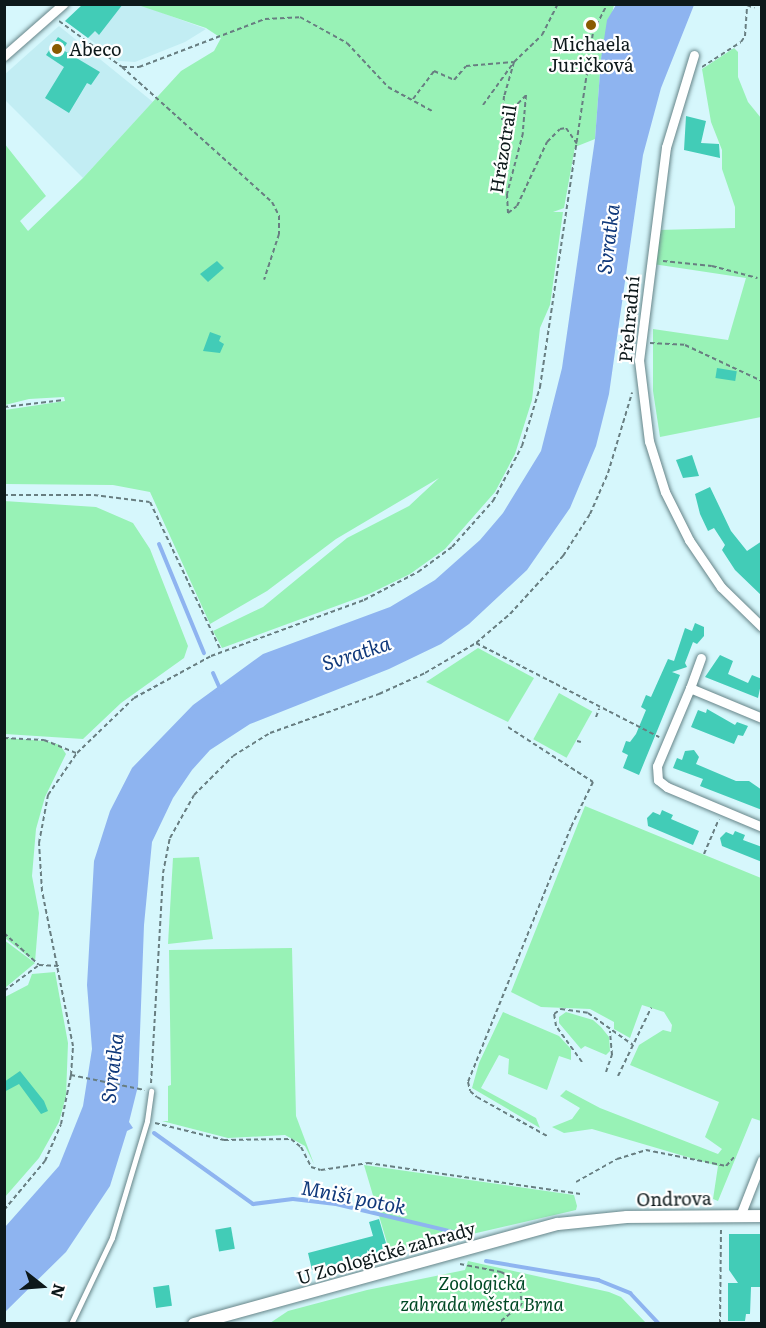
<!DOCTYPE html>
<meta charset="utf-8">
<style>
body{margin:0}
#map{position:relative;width:766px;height:1328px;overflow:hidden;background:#d6f7fc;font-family:Literata,serif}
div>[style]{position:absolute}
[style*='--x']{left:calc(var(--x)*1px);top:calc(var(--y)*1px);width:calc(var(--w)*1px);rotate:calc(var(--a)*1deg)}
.built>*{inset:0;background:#c2edf3}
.green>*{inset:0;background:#98f2b6;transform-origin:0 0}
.water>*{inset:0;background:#8eb4f0}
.stream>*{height:4px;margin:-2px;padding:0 2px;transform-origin:2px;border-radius:2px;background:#8eb4f0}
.building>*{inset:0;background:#42ccb7;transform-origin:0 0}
.path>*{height:2px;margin-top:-1px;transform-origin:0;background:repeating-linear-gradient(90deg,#687e81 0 4.5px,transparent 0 7.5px)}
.roads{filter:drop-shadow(0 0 2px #668488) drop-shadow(0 0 2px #668488)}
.service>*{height:4.5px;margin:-2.25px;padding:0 2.25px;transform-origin:2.25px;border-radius:2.25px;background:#fff}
.minor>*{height:9px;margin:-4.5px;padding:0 4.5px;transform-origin:4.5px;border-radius:4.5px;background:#fff}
.tertiary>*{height:12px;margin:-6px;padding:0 6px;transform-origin:6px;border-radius:6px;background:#fff}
.dots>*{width:16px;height:16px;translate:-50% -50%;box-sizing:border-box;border:3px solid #fff;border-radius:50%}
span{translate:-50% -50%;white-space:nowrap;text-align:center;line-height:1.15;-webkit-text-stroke:4.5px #fff;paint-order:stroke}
.poi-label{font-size:18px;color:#0d191b}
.left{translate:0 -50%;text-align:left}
.street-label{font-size:18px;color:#0d191b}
.park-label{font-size:18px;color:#004925;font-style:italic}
.water-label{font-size:20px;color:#10397b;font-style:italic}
.frame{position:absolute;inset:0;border:6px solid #0d191b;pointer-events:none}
.north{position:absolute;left:12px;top:1256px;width:60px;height:60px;-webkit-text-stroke:4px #fff;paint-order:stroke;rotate:107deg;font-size:16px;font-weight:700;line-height:24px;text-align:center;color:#0d191b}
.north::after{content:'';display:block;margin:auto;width:21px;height:27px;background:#0d191b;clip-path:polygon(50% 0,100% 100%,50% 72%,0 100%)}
</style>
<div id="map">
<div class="built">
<i style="clip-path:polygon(138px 4px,206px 29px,185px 42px,135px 62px,119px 61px,65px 21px,83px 5px)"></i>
<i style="clip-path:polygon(59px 26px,153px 102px,83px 178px,5px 100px,4px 75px)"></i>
</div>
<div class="green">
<i style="clip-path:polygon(138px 5px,614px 5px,601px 59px,595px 139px,575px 147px,564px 208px,553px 212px,563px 212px,550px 305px,540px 328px,532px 400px,515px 454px,495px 492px,445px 549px,410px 574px,369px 594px,222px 648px,213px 631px,263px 607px,347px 538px,409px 506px,439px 478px,336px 539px,267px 591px,210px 624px,150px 492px,113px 485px,5px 484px,5px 410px,65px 401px,64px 397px,29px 399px,5px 405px,4px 143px,46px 196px,20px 221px,28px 231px,83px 178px,181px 71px,214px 51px,221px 38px,206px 28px)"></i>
<i style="clip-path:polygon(734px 48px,738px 52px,738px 77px,748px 102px,761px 118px,761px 417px,660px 437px,653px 391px,653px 329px,728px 340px,746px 278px,653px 264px,658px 230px,735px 228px,735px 207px,722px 169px,722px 150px,711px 122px,702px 69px)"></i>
<i style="clip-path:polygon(4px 501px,96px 507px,133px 523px,150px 549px,188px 646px,184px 658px,121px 703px,83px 739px,5px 734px)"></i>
<i style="clip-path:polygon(478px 648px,534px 678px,508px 722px,426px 682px)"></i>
<i style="left:559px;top:693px;width:38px;height:53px;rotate:29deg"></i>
<i style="clip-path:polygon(4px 738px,46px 741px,60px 745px,66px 754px,45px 797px,36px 829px,32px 876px,39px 913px,35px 962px,5px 938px)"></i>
<i style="clip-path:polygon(585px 806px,761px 878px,761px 1121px,752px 1118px,718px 1201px,713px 1199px,718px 1166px,592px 1129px,564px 1133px,552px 1127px,572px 1119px,580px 1108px,560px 1096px,566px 1090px,600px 1108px,718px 1154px,722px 1149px,705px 1137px,719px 1102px,630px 1065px,639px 1045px,663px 1030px,671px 1032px,672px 1025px,664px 1012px,642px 1005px,630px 1038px,614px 1029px,614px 1022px,590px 1009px,541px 1007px,511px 992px)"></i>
<i style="clip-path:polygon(199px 857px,213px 939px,168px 944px,173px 858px)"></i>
<i style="clip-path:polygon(4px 940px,35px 963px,5px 988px,4px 988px)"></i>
<i style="clip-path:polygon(292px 948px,296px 1116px,314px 1164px,305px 1146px,285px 1135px,228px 1138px,162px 1121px,168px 1121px,168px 1086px,171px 1085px,169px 950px)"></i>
<i style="clip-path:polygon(55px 972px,68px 1043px,66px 1096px,59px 1122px,39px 1158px,5px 1197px,5px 997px,28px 985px,32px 974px)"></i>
<i style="clip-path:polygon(503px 1012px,559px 1036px,571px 1049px,571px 1060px,559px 1056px,547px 1090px,508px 1074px,509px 1059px,499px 1055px,481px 1088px,536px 1118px,540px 1128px,472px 1088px,479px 1063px)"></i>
<i style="clip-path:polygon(566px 1012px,593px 1020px,601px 1027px,609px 1037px,610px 1051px,606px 1055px,585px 1046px,581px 1049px,559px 1023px,559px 1017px)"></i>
<i style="clip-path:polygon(364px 1165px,574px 1195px,577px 1206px,576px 1210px,390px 1253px)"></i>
<i style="clip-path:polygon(468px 1261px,609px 1292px,621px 1297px,646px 1323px,270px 1323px,288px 1311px,367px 1290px,465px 1270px)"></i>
</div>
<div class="water">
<i style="clip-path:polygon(616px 5px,694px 5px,661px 88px,643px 155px,609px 394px,596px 446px,570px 508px,527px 570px,469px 624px,441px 644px,389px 669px,250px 724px,210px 750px,192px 770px,173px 798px,152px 842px,144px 925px,138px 1086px,129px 1122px,133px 1128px,127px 1131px,110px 1186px,66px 1252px,5px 1312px,5px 1227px,59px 1166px,83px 1106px,92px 1049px,87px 985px,94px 861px,110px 811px,132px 768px,193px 705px,263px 654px,390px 607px,435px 580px,480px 540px,503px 513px,541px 451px,562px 368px,595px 139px,601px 59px,607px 20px)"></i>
</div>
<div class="stream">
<i style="--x:159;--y:544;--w:118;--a:67.6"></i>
<i style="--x:213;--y:673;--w:20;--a:66"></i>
<i style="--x:154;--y:1133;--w:122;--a:35.6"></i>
<i style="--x:253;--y:1204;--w:40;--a:-7.1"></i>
<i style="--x:293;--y:1199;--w:43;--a:6.6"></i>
<i style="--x:336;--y:1204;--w:130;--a:13.4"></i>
<i style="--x:486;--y:1261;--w:114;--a:9.6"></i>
<i style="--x:598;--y:1280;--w:35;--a:22"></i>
<i style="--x:630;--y:1293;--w:42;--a:46.9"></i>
</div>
<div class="building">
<i style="clip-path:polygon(83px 4px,123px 4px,99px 35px,95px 31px,88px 38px,65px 21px)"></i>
<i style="clip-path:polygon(58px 37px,67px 43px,63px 50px,100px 72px,91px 85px,87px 83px,69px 113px,45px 98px,64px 67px,46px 55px)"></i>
<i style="clip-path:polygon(686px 116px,706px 121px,701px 143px,719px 144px,720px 158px,684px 150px)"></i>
<i style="clip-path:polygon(217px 261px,224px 268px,208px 282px,200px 274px)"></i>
<i style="clip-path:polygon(210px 332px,221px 336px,219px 341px,224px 344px,220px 353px,203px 351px)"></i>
<i style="left:717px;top:368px;width:20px;height:10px;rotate:9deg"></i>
<i style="clip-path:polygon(692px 455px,699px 476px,683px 478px,676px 460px)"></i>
<i style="clip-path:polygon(710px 487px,731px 531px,747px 551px,762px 541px,762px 596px,735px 570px,722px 550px,725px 545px,714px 528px,708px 531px,700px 514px,695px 494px)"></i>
<i style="clip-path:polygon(695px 623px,704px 627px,704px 636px,697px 644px,693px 642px,685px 663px,687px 667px,672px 672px,680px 675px,639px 775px,623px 768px,628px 755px,622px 752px,626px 741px,630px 742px,636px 734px,646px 710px,641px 707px,646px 695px,651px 697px,668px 659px,674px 661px,685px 628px,692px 631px)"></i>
<i style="clip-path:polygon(720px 655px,733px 661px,728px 674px,748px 683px,752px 675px,762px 679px,758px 698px,705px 677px)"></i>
<i style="clip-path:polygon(707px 709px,735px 725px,737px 722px,748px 726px,743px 736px,738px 735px,734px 744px,691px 727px,698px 710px,706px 713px)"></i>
<i style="clip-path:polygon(694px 750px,699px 757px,696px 764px,736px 781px,749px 781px,762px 790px,762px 810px,700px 786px,703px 779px,673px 768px,677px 758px,682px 760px,685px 751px)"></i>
<i style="clip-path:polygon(662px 810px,673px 815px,671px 819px,699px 831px,693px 845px,648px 826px,647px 818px,653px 812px,660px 815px)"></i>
<i style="clip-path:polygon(735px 831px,745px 835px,743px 840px,762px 847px,762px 862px,722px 846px,720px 838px,726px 832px,733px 835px)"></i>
<i style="clip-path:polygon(20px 1071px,44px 1101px,48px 1111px,41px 1114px,19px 1084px,4px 1092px,4px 1082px)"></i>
<i style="clip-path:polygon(379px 1219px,388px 1250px,312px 1270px,308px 1253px,373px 1236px,369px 1222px)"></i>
<i style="left:231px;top:1227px;width:22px;height:16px;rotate:80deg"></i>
<i style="clip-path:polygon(729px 1234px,762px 1234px,762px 1287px,751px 1287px,750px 1314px,746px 1314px,745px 1321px,728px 1321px,728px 1283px,738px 1283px,729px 1270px)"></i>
<i style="left:169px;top:1285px;width:21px;height:16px;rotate:82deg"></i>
</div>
<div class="path">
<i style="--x:59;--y:21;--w:78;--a:36.1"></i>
<i style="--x:122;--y:67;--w:17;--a:0"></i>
<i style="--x:139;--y:67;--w:135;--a:-20.9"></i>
<i style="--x:265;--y:19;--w:35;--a:-3"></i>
<i style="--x:300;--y:17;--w:54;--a:29"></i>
<i style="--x:347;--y:43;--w:60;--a:47"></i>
<i style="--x:388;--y:87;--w:50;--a:28.6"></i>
<i style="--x:122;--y:67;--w:202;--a:42"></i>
<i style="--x:272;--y:202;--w:16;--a:63"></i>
<i style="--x:279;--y:216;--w:18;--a:90"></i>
<i style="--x:279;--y:234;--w:48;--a:108.1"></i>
<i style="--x:702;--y:67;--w:46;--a:-32.7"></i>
<i style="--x:741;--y:42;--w:7;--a:-56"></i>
<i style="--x:745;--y:36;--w:31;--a:-86"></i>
<i style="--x:747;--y:5;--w:8;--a:23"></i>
<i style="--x:413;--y:99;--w:35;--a:-53"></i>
<i style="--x:434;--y:71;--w:22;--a:24"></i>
<i style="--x:454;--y:80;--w:18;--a:-49"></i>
<i style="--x:466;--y:66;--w:48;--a:-4.8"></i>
<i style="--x:514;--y:62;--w:35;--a:106"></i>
<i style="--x:504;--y:96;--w:24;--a:95"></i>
<i style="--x:502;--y:120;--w:35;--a:-46"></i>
<i style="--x:526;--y:95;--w:38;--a:95"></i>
<i style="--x:523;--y:133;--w:63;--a:104.7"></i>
<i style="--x:507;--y:194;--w:19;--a:87"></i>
<i style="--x:508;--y:213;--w:11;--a:-38"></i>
<i style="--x:517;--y:206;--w:71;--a:-64.9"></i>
<i style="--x:547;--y:142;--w:18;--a:-45"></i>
<i style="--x:560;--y:129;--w:6;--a:-9"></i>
<i style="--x:566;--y:128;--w:19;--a:55"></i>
<i style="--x:483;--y:105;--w:53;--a:-54.2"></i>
<i style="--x:514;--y:62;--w:39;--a:-44"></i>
<i style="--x:542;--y:35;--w:35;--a:-63"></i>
<i style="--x:663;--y:261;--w:49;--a:5.8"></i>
<i style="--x:712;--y:266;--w:47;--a:14.9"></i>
<i style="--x:650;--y:343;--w:35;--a:3"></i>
<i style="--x:685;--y:345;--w:85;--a:25.1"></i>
<i style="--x:4;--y:407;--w:60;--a:-6.7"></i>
<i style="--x:4;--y:495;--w:90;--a:0"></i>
<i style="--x:94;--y:495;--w:56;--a:7.1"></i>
<i style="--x:150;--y:502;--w:165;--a:64.5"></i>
<i style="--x:476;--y:643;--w:206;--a:27.2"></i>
<i style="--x:596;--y:717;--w:9;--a:-69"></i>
<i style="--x:508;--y:727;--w:101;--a:32.9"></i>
<i style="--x:593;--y:782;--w:50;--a:116.1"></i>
<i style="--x:571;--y:827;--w:275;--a:112"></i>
<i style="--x:468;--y:1082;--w:9;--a:77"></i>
<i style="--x:470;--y:1091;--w:9;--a:41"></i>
<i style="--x:477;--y:1097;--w:82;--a:29.1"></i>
<i style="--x:4;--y:738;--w:40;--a:2.9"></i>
<i style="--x:44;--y:740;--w:35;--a:22"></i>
<i style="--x:577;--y:741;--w:4;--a:14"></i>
<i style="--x:704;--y:854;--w:38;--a:-67"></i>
<i style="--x:4;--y:933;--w:47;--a:42.4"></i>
<i style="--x:4;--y:991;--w:44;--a:-36.6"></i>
<i style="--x:39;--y:965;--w:20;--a:3"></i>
<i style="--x:582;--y:1062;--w:44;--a:-125.8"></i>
<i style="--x:556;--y:1026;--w:12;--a:-99"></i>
<i style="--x:554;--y:1014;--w:9;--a:-36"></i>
<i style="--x:561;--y:1009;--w:27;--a:8"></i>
<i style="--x:588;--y:1013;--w:55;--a:35.4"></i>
<i style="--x:606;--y:1072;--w:18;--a:-71"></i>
<i style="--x:612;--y:1055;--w:24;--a:-95"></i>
<i style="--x:71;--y:1075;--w:75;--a:11.6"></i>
<i style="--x:618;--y:1076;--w:76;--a:-64.1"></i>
<i style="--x:151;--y:1083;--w:210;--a:-86.7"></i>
<i style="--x:163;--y:873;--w:36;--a:-79"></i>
<i style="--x:170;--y:838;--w:49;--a:-60.8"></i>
<i style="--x:194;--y:795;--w:55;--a:-45"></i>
<i style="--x:233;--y:756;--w:44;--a:-31.9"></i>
<i style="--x:270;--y:733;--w:116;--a:-19.7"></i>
<i style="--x:379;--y:694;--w:51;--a:-24.5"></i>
<i style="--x:425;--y:673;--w:59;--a:-30.5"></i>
<i style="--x:476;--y:643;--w:45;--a:-40.5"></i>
<i style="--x:510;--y:614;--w:79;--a:-47.6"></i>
<i style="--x:563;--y:556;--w:50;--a:-57.3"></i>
<i style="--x:590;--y:514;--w:45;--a:-66.3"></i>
<i style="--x:608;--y:473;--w:84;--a:-73.3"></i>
<i style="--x:155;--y:1123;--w:71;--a:13.8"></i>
<i style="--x:224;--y:1140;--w:67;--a:-0.9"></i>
<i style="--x:291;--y:1139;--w:13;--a:39"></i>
<i style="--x:301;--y:1147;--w:22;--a:63"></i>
<i style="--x:311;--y:1167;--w:10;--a:17"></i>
<i style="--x:321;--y:1170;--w:48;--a:-8.5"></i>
<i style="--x:368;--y:1163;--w:215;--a:8.3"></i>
<i style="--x:576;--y:1182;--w:47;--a:-29.3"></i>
<i style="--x:617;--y:1159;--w:30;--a:-17"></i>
<i style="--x:646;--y:1150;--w:82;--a:11.3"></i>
<i style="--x:726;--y:1166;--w:12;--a:-48"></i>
<i style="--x:4;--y:1210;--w:64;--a:-50.1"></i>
<i style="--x:45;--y:1161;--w:40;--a:-66.6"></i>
<i style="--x:61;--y:1124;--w:50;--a:-78.5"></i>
<i style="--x:71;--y:1075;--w:29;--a:-86"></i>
<i style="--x:73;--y:1046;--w:158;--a:-101.3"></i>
<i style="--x:42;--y:891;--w:48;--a:-93.6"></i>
<i style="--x:39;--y:843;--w:49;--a:-79.4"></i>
<i style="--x:48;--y:795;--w:51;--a:-55.4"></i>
<i style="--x:77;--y:753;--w:79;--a:-44"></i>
<i style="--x:134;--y:698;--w:88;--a:-28.6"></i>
<i style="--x:211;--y:656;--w:163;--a:-20.1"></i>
<i style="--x:364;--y:600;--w:61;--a:-27.4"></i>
<i style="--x:418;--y:572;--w:42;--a:-36.3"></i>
<i style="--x:452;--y:547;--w:62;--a:-48.3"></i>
<i style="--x:493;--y:501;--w:62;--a:-62.2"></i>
<i style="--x:522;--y:446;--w:62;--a:-73"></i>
<i style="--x:540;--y:387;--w:359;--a:-81.5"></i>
<i style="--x:593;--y:32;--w:31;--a:-63"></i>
<i style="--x:460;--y:1264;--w:42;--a:11"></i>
<i style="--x:501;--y:1272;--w:20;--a:27"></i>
<i style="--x:519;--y:1281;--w:23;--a:83"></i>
<i style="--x:522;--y:1304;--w:32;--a:141"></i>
<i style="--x:306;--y:1324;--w:4;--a:0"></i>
<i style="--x:720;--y:1324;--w:97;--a:-89.4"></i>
</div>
<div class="roads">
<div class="service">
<i style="--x:71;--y:1324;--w:95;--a:-64.5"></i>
<i style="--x:112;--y:1238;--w:122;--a:-73.3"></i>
<i style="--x:147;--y:1121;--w:30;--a:-82"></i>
</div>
<div class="minor">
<i style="--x:694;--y:55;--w:96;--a:106.9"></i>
<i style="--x:666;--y:147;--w:215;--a:97.2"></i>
<i style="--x:639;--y:360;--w:82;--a:83"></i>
<i style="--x:649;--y:441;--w:53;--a:72.6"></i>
<i style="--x:665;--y:492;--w:54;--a:63.4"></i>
<i style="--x:689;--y:540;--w:57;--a:55.8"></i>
<i style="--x:721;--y:587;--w:57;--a:44.3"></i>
<i style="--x:4;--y:56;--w:79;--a:-41.4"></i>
<i style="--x:690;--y:688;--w:32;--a:-70"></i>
<i style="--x:762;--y:718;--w:78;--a:-157.4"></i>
<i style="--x:690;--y:688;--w:85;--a:112.9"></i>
<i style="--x:657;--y:766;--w:14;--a:86"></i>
<i style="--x:658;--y:780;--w:11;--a:38"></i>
<i style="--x:667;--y:787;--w:103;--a:22.8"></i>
<i style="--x:740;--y:1216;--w:60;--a:-68.6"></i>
</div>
<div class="tertiary">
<i style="--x:194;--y:1324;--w:377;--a:-15.4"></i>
<i style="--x:558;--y:1224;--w:69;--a:-5.8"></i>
<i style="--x:627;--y:1217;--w:135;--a:-0.4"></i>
</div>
</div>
<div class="dots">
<i style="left:591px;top:25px;background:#895b00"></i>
<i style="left:57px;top:49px;background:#895b00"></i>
</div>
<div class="poi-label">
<span style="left:591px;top:55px">Michaela<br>Juričková</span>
<span class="left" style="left:69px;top:49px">Abeco</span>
</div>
<div class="street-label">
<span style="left:503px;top:149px;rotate:-81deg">Hrázotrail</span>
<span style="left:629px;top:319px;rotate:-85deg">Přehradní</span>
<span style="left:674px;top:1199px;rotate:-1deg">Ondrova</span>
<span style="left:386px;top:1253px;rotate:-16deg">U Zoologické zahrady</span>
</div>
<div class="park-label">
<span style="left:482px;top:1294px">Zoologická<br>zahrada města Brna</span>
</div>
<div class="water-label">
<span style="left:607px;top:239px;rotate:-83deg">Svratka</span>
<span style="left:356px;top:652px;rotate:-18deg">Svratka</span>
<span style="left:111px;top:1068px;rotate:-83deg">Svratka</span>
<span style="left:354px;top:1196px;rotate:11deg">Mniší potok</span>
</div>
<div class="frame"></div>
<div class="north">N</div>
</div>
